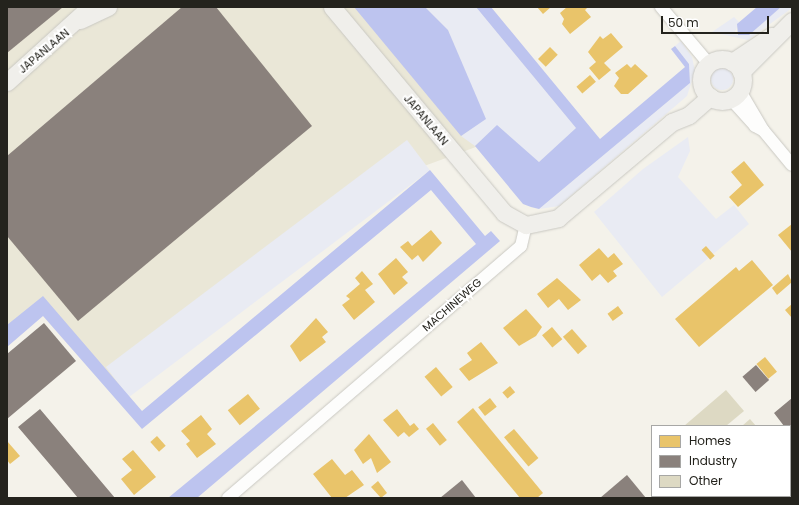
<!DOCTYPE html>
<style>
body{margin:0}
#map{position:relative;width:799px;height:505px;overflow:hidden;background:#f4f2ea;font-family:Poppins,sans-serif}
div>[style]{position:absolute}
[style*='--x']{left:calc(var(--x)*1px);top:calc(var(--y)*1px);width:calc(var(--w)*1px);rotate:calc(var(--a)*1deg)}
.built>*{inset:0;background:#eae7d7}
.green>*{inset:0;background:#e9ebf3;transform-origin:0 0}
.round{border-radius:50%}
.water>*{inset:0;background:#bdc4ef}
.homes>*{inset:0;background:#e9c46a;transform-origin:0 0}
.industry>*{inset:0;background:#8a817c;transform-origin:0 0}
.building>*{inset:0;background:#ddd9c3}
.roads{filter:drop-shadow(0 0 1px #c9c8c2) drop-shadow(0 0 1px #c9c8c2)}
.street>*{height:12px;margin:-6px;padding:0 6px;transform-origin:6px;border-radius:6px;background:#fdfdfc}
.secondary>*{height:17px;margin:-8.5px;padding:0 8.5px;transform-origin:8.5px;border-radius:8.5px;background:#f0efeb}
.secondary>.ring{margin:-8.5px;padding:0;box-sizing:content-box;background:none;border:17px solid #f0efeb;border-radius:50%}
span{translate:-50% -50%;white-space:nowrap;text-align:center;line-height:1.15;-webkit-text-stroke:4px #fff;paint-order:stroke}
.street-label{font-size:11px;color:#24231d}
.frame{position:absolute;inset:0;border:8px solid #24231d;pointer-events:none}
.legend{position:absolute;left:651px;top:425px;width:140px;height:72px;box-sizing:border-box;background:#fff;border:1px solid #a7a7a5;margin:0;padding:5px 7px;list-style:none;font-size:12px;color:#24231d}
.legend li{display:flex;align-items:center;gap:8px;height:20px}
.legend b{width:20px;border:1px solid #a7a7a5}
.scale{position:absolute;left:661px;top:16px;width:108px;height:18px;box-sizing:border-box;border:2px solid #24231d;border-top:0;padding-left:5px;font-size:12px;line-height:14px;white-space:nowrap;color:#24231d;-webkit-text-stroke:3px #fff;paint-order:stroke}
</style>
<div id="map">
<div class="built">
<i style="clip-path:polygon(7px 7px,386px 7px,492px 141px,408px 172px,124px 398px,45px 305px,7px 336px)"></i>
</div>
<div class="green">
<i style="clip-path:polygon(425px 7px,476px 7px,576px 128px,539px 162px,497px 126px,475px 146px,461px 136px,485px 119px,448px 30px)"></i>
<i style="clip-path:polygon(781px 7px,792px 8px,748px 40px,712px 32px,734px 17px,739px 22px,735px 32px,738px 35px,755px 30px)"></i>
<i style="clip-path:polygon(681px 41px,692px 57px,695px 71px,687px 96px,559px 206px,539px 209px,690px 83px,689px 64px,675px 46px)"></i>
<i class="round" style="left:711px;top:68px;width:22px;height:22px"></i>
<i style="clip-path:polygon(688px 137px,690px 151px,678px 177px,716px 219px,734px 205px,749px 224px,662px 297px,594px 212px,643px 169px)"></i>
<i style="left:407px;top:140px;width:38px;height:377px;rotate:53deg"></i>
</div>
<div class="water">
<i style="clip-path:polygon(354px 7px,425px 7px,448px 30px,486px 119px,461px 136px)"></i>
<i style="clip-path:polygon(476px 7px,491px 7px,600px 139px,685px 67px,671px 49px,675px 46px,689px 64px,690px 83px,539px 209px,531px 207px,523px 204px,475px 146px,497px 125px,539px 162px,576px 128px)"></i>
<i style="clip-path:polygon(757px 7px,781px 7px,749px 35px,738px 35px,737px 24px)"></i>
<i style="clip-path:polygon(430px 170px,485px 236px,491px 231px,500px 241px,197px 498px,168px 498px,476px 244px,431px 190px,142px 429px,43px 316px,7px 347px,7px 325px,43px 296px,142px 411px)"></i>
</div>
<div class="homes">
<i style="clip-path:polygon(537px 7px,551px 7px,543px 14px)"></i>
<i style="clip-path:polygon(567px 7px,588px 7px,585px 10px,591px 17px,570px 34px,562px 24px,564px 19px,560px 13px)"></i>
<i style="clip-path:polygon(611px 33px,623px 47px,604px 63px,611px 70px,599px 80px,589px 68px,596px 62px,588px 52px,600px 36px,603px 39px)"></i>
<i style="left:550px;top:47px;width:11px;height:17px;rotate:45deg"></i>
<i style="clip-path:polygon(627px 64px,631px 68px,635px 64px,648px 76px,628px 94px,621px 94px,614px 86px,619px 78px,615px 73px)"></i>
<i style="left:590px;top:75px;width:9px;height:18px;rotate:49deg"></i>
<i style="clip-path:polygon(744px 161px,764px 185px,738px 207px,729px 197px,742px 185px,731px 172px)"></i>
<i style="clip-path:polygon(792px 224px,792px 252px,778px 235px)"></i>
<i style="clip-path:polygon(431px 230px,442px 243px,423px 262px,418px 255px,412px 260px,400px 247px,408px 241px,412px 246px)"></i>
<i style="left:706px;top:246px;width:13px;height:6px;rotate:48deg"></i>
<i style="clip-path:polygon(599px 248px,608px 258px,614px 253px,623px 264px,613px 271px,617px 276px,608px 283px,600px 274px,592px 281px,579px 265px)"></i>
<i style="clip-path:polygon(396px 258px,408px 272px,402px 277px,408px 283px,394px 295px,378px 274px)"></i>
<i style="clip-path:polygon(752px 260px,773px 285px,699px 347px,675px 319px,736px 267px,739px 271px)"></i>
<i style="clip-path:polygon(362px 271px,373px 284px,365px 290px,375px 302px,354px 320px,342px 305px,350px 299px,346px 296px,360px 284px,355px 278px)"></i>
<i style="clip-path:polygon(788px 274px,792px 282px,777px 295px,772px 288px)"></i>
<i style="clip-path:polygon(557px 278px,581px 300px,568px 310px,559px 299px,548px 308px,537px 294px)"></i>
<i style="clip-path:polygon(792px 304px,792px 318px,785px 310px)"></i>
<i style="left:618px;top:306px;width:9px;height:13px;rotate:54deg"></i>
<i style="clip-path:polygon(526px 309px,542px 327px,536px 336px,519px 346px,503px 328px)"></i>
<i style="clip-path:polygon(316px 318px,328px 332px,322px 337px,326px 342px,300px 362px,290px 346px)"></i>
<i style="left:552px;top:327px;width:16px;height:13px;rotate:50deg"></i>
<i style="left:572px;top:329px;width:23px;height:12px;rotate:49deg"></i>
<i style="clip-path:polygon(481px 342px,498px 363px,469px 381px,459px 369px,472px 360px,467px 353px)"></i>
<i style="left:765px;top:357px;width:19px;height:11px;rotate:51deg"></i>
<i style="left:436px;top:367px;width:26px;height:15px;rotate:50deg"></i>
<i style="left:510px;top:386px;width:8px;height:10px;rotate:50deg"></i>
<i style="left:248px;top:394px;width:19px;height:26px;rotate:51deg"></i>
<i style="left:490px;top:398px;width:11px;height:15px;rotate:52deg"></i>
<i style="clip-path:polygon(473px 408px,543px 493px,537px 498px,520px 498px,457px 422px)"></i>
<i style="clip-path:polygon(397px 409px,410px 426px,414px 423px,419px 429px,409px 437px,404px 432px,398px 437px,383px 420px)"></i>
<i style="clip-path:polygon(201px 415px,212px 429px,207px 434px,216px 444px,197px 458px,186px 444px,190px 441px,181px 431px)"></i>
<i style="left:433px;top:423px;width:22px;height:9px;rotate:51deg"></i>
<i style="left:514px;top:429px;width:38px;height:13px;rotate:50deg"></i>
<i style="clip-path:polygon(369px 434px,391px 462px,377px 473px,371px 458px,363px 464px,354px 450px)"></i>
<i style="left:157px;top:436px;width:13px;height:9px;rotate:48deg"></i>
<i style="clip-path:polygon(7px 441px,20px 456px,10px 464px,7px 460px)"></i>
<i style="clip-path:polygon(133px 450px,156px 477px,134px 495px,121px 479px,132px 470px,122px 459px)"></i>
<i style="clip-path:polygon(332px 459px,345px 475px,352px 470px,364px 485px,345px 498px,332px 498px,313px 474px)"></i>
<i style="clip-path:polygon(378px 481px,387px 493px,381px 498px,371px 487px)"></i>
</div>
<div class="industry">
<i style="clip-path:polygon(7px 7px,63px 7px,7px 53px)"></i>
<i style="clip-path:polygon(182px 7px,216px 7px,312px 126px,78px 321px,7px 236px,7px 156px)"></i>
<i style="clip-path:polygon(44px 323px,76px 361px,7px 419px,7px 354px)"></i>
<i style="left:756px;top:365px;width:20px;height:18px;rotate:49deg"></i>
<i style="clip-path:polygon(792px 398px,792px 435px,790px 426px,784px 426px,774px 413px)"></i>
<i style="clip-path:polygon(40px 409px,99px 479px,115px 498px,78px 498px,58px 474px,18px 427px)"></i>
<i style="clip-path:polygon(627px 475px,646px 498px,600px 498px)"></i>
<i style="clip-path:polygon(792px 476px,792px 498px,766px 498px,790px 496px)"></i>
<i style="clip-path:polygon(462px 480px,476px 498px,440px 498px)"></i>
</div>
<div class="building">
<i style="clip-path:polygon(726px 390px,744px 411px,726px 426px,684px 426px)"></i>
<i style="clip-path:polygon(750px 419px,756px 426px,742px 426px)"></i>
<i style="clip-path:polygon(690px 496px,711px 496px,709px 498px)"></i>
<i style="clip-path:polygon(713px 496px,758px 496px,710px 498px)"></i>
</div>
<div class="roads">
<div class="street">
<i style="--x:661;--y:7;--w:75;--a:49.9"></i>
<i style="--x:740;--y:91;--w:45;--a:59.5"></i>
<i style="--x:763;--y:130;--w:45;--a:50.4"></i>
<i style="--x:731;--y:99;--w:36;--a:48"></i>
<i style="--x:755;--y:126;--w:9;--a:27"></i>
<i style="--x:228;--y:498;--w:386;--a:-40.7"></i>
<i style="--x:521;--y:246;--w:22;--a:-77"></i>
</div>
<div class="secondary">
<i style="--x:332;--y:7;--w:268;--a:50.1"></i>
<i style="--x:504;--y:213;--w:25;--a:29"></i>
<i style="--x:526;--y:225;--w:33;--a:-12"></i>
<i style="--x:558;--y:218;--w:149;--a:-40.1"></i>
<i style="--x:672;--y:122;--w:18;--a:-22"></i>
<i style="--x:689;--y:115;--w:28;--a:-41"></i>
<i style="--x:80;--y:20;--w:31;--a:-25"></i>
<i class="ring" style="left:701px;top:59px;width:25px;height:25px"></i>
<i style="--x:732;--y:62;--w:47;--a:-33.7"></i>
<i style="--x:741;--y:72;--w:72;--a:-45"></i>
<i style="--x:7;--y:82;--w:112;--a:-42.1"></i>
</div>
</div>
<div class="street-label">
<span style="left:44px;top:51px;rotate:-40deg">JAPANLAAN</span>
<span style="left:426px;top:120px;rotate:50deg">JAPANLAAN</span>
<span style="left:452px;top:305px;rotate:-41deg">MACHINEWEG</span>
</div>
<div class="frame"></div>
<ul class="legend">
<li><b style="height:11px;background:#e9c46a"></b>Homes</li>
<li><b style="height:11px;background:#8a817c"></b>Industry</li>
<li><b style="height:11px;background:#ddd9c3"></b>Other</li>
</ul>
<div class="scale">50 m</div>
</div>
